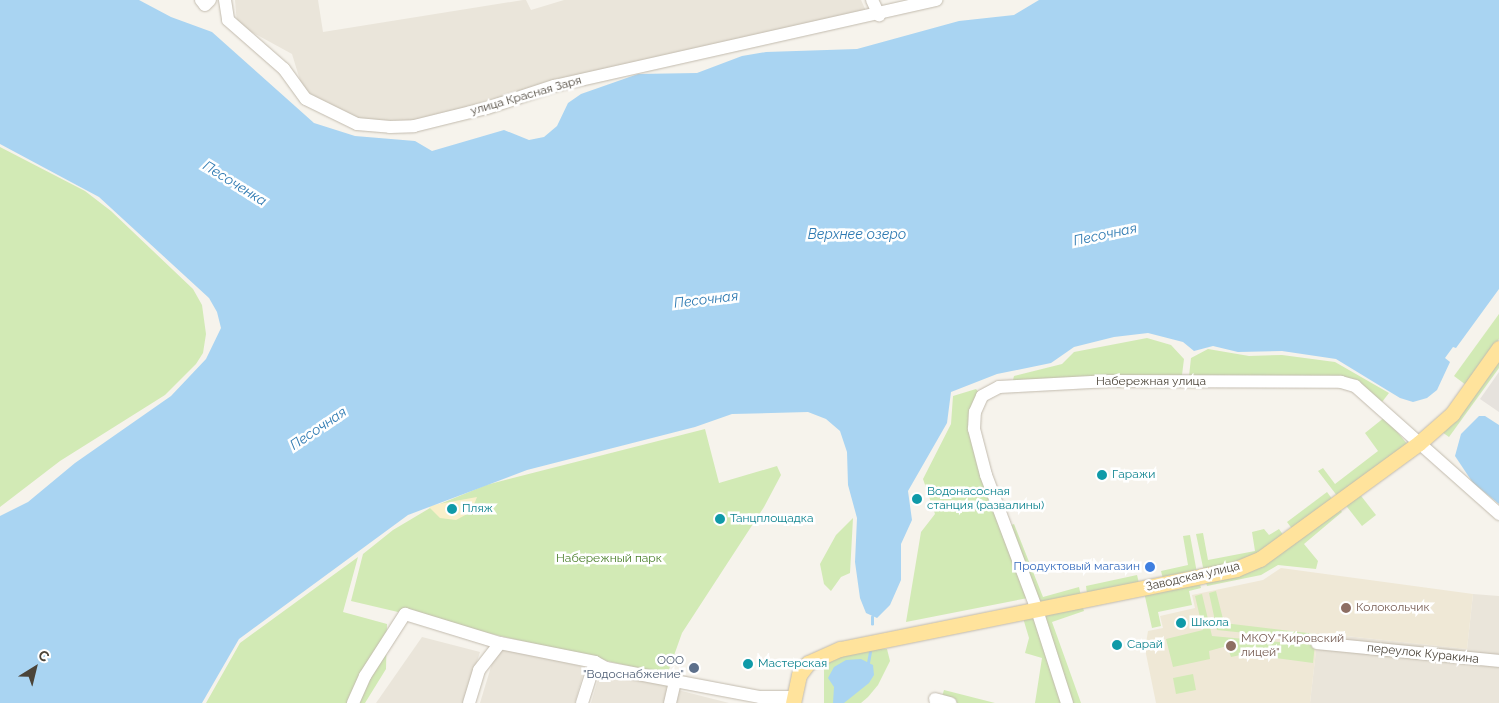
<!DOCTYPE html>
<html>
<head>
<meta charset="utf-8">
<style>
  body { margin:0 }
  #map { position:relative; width:1499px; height:703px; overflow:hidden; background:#f6f3ec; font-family:Raleway,sans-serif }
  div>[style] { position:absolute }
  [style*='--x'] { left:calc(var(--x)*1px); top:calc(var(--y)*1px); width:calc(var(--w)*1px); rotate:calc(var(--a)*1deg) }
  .residential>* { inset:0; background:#eae5da }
  .industrial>* { inset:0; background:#e6e2dd }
  .education>* { inset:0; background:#efe8d6 }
  .green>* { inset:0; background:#d2eab5 }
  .sand>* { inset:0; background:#f9efc9 }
  .water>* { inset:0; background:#a9d4f2 }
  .stream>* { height:2.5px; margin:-1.25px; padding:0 1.25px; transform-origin:1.25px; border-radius:1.25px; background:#a9d4f2 }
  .roads { filter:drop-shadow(0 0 1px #c2bbae) drop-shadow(0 0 1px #c2bbae) }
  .minor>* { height:12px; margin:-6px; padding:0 6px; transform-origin:6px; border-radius:6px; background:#fff }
  .major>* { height:15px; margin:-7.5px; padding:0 7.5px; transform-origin:7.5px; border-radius:7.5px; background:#ffe39c }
  .dots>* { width:14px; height:14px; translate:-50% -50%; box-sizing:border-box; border:2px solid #fff; border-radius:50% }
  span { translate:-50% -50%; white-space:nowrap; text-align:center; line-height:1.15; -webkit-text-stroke:5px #fff; paint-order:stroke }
  .street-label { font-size:12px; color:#4b4439 }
  .culture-label { font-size:12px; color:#0d838f }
  .left { translate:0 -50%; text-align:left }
  .park-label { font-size:12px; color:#4a7f2a }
  .shop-label { font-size:12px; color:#366cbe }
  .right { translate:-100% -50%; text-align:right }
  .education-label { font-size:12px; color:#785e54 }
  .service-label { font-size:12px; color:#4e5e75 }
  .water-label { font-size:14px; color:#2e7ab2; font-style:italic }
  .north { position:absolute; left:10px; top:643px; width:50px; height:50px; -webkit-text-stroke:4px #fff; paint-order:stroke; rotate:36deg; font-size:14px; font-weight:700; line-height:20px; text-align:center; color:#4b4439 }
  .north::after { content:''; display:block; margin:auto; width:18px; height:22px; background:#4b4439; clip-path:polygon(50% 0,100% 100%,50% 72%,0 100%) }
</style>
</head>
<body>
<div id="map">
  <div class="residential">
    <div style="clip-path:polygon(235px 0,318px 0,323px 32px,523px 0,526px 0,531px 10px,564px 0,861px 0,866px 11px,554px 82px,415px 122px,358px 119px,303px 90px,292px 54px,237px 24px)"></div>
    <div style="clip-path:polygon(1473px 594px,1499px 596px,1499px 703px,1310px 703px,1318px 633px,1467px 649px)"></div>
    <div style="clip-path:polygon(422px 637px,480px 652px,464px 703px,376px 703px)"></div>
    <div style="clip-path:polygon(497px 647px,585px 667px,575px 703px,480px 703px)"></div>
    <div style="clip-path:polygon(601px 669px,669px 686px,665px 703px,591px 703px)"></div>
    <div style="clip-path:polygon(678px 690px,729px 703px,675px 703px)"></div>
  </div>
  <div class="industrial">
    <div style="clip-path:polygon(1499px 372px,1499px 412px,1480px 399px)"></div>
  </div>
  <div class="education">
    <div style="clip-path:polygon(1281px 568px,1473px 594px,1467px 649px,1318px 633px,1310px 703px,1156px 703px,1145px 649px,1148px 631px,1163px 628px,1160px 616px,1195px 608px,1192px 595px,1263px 580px)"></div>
  </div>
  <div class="green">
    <div style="clip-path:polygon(0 147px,85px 191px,111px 211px,193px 289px,202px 305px,206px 334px,203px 353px,196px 364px,165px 395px,60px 461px,0 507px)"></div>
    <div style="clip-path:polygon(1499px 314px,1499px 339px,1466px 385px,1454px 376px)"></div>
    <div style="clip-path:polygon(1147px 338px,1171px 345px,1184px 359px,1182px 375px,1015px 382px,1013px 380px,1014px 376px,1062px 364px,1074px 352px)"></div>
    <div style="clip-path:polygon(1208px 349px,1249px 356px,1282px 355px,1335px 362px,1389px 393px,1382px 402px,1356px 383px,1189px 376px,1191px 358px)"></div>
    <div style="clip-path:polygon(1499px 353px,1499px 368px,1449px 437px,1442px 432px)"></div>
    <div style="clip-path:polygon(976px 389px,980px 394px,971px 411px,1028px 598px,906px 622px,921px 532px,935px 514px,923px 479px,951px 424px,953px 396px)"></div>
    <div style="clip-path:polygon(1385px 417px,1408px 445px,1338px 497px,1318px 471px,1323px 468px,1335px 484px,1378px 451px,1365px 433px)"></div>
    <div style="clip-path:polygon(705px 429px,719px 483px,777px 466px,781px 475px,764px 507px,682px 633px,667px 675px,351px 601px,363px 554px,393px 530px,430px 508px,486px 485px)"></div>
    <div style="clip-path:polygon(1327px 492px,1333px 500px,1293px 530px,1287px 522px)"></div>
    <div style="clip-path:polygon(1358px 492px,1376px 515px,1362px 526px,1344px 503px)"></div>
    <div style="clip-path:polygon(1338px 506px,1342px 512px,1304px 544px,1318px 561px,1316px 569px,1278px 565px,1261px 575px,1207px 586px,1205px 579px,1237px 572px)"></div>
    <div style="clip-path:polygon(853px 518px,850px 573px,841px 577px,831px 591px,824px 584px,820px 564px,836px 535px)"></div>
    <div style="clip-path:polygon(1014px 524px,1043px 597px,1079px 587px,1081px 596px,1039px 606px,1009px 526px)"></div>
    <div style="clip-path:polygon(1264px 529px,1269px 535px,1279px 529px,1284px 536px,1259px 555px,1204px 572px,1196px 534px,1203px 533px,1208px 560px,1255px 551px,1252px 532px)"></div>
    <div style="clip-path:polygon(1190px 535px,1197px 573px,1163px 579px,1161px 571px,1188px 565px,1183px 536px)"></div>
    <div style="clip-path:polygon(358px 557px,343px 612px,387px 624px,386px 669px,365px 703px,206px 703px,240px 643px)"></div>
    <div style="clip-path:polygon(1137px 575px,1139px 583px,1087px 594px,1086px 586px)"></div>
    <div style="clip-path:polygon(1199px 580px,1201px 588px,1189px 591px,1192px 605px,1158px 612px,1161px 626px,1152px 628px,1144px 592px)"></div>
    <div style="clip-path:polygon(1216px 591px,1224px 623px,1316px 634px,1313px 663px,1245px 654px,1231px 657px,1227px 646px,1209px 651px,1210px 659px,1173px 667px,1166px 639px,1203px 630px,1195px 596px,1202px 594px,1212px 636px,1312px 645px,1312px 640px,1217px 630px,1209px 593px)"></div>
    <div style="clip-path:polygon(1082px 605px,1084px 611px,1052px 622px,1081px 703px,1035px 703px,1042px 658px,1025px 653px,1029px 638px,1023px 618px)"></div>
    <div style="clip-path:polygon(876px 648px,887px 649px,890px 661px,878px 685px,868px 697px,861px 703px,824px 703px,824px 665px,836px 657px)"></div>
    <div style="clip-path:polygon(1193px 674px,1196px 690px,1176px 694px,1173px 678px)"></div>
    <div style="clip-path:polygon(944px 690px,995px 703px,940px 703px)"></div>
  </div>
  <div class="sand">
    <div style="clip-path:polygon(477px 497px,471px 512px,456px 520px,440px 518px,428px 506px)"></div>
  </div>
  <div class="water">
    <div style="clip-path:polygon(0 0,139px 0,171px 17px,212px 32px,314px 123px,355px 136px,415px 141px,432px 151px,504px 130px,529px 140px,544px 137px,557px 126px,568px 103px,581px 94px,638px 74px,697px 73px,742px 56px,766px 52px,857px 49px,959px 21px,1014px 15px,1039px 0,1499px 0,1499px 289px,1456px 348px,1453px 347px,1445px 358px,1450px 362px,1437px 390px,1427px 398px,1413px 402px,1400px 398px,1336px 359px,1282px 351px,1238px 352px,1213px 346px,1194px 351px,1183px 342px,1148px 333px,1114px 337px,1074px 347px,1051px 363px,997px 374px,951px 392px,947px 423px,908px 491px,912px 520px,901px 544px,901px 580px,890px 605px,877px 618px,866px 613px,860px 598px,855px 562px,857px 518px,848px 485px,847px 452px,840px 431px,826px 419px,808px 412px,732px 414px,695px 427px,527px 470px,408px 515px,239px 639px,202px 703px,0 703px,0 516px,28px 502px,75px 463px,171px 396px,206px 359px,221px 328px,217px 312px,209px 298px,99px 197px,0 144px)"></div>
    <div style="clip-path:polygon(1479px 416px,1485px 416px,1499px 425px,1499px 504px,1473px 483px,1455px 456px,1461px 434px)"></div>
    <div style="clip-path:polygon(861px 659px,873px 665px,874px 675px,869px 683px,844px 703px,833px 703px,834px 687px,828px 678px,834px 667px,846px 660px)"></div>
  </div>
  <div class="stream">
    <div style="--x:872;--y:624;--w:7;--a:-90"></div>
    <div style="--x:868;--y:663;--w:11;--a:-80"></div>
  </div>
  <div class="roads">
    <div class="minor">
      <div style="--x:201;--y:0;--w:6;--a:51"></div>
      <div style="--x:205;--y:5;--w:7;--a:-45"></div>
      <div style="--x:225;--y:0;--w:20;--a:81"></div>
      <div style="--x:228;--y:20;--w:74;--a:41.2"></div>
      <div style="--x:284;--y:69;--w:37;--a:54"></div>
      <div style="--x:306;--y:99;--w:57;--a:26.1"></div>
      <div style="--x:357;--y:124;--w:33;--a:5"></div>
      <div style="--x:390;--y:127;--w:24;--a:-2"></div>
      <div style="--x:414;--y:126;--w:75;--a:-13.9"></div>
      <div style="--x:487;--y:108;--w:71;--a:-18.2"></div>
      <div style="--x:554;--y:86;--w:392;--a:-12.7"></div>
      <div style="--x:872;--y:0;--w:17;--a:65"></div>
      <div style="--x:1317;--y:643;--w:183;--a:5.6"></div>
      <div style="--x:935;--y:699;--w:16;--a:15"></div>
      <div style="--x:353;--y:703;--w:30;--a:-66"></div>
      <div style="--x:365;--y:676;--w:74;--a:-57.2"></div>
      <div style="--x:405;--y:614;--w:99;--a:17"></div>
      <div style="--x:500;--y:643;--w:97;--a:11.3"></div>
      <div style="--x:595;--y:662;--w:13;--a:29"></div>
      <div style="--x:606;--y:668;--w:157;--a:10.7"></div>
      <div style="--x:760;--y:697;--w:33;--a:0"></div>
      <div style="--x:469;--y:703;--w:34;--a:-73"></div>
      <div style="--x:479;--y:670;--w:34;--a:-52"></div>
      <div style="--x:582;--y:703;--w:43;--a:-72.4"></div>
      <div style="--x:670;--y:703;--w:22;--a:-77"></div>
      <div style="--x:1067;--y:703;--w:98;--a:-107.9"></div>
      <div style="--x:1037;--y:610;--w:144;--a:-110.7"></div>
      <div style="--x:986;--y:475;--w:48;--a:-104.6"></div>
      <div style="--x:974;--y:429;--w:17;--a:-87"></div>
      <div style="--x:975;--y:412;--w:17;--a:-66"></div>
      <div style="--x:982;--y:396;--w:19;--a:-28"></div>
      <div style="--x:999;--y:387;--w:111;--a:-3.1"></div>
      <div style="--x:1110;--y:381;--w:231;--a:0.2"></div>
      <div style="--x:1341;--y:382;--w:15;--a:16"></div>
      <div style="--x:1355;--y:386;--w:193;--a:41.6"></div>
    </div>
    <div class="major">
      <div style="--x:793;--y:703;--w:29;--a:-78"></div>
      <div style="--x:799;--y:675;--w:15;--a:-53"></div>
      <div style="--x:808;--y:663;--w:35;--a:-24"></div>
      <div style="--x:840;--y:649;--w:368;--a:-11.4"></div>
      <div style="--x:1201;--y:576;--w:36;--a:-11"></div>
      <div style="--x:1236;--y:569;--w:26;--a:-23"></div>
      <div style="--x:1260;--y:559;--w:197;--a:-36.1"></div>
      <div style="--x:1419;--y:443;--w:44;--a:-41.3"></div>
      <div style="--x:1452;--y:414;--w:81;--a:-54.5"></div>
    </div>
  </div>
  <div class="dots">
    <div style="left:1102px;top:475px;background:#0f9aa8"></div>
    <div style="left:917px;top:499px;background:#0f9aa8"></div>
    <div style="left:452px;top:509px;background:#0f9aa8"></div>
    <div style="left:720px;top:519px;background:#0f9aa8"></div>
    <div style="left:1150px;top:567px;background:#3f7fe0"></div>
    <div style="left:1346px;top:608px;background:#8d6e63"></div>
    <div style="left:1181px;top:623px;background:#0f9aa8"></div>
    <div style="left:1117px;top:645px;background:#0f9aa8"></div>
    <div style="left:1231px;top:646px;background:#8d6e63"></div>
    <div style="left:748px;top:664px;background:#0f9aa8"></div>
    <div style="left:694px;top:668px;background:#5c6f8a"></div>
  </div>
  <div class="street-label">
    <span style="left:526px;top:96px;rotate:-16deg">улица Красная Заря</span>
    <span style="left:1151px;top:382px">Набережная улица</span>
    <span style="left:1193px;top:577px;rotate:-13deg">Заводская улица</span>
    <span style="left:1423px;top:654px;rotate:6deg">переулок Куракина</span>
  </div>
  <div class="culture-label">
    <span class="left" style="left:1112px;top:475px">Гаражи</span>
    <span class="left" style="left:927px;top:499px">Водонасосная<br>станция (развалины)</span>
    <span class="left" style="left:462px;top:509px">Пляж</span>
    <span class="left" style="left:730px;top:519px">Танцплощадка</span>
    <span class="left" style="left:1191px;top:623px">Школа</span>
    <span class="left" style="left:1127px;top:645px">Сарай</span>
    <span class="left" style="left:758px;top:664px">Мастерская</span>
  </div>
  <div class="park-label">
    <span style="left:609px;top:559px">Набережный парк</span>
  </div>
  <div class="shop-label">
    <span class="right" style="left:1140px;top:567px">Продуктовый магазин</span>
  </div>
  <div class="education-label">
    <span class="left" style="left:1356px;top:608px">Колокольчик</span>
    <span class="left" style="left:1241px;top:646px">МКОУ "Кировский<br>лицей"</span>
  </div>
  <div class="service-label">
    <span class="right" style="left:684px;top:668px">ООО<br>"Водоснабжение"</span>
  </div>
  <div class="water-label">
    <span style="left:235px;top:183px;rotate:32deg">Песоченка</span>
    <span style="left:857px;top:234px">Верхнее озеро</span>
    <span style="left:1105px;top:234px;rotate:-12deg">Песочная</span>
    <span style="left:706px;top:299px;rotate:-7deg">Песочная</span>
    <span style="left:318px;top:428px;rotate:-34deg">Песочная</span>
  </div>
  <div class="north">С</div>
</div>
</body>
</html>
